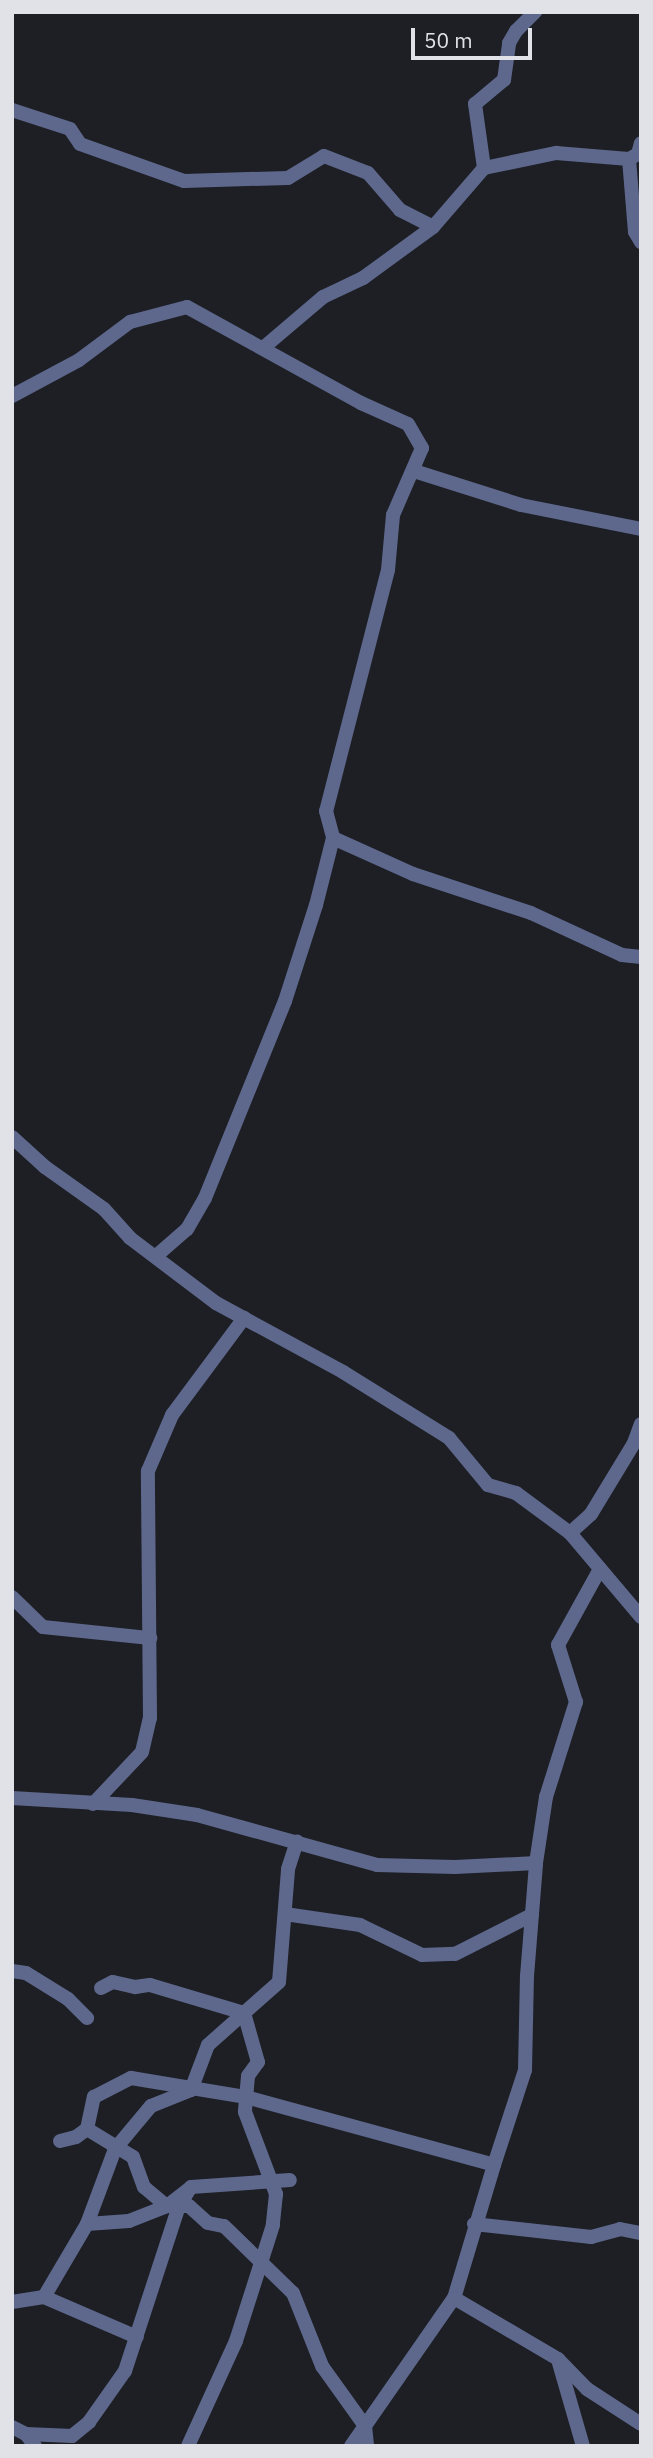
<!DOCTYPE html>
<html>
<head>
<meta charset="utf-8">
<style>
  body { margin:0 }
  #map { position:relative; width:653px; height:2458px; overflow:hidden; background:#1d1f25; font-family:"IBM Plex Sans",sans-serif }
  div>[style] { position:absolute }
  [style*='--x'] { left:calc(var(--x)*1px); top:calc(var(--y)*1px); width:calc(var(--w)*1px); rotate:calc(var(--a)*1deg) }
  .street>* { height:14px; margin:-7px; padding:0 7px; transform-origin:7px; border-radius:7px; background:#5e688c }
  span { translate:-50% -50%; white-space:nowrap; text-align:center; line-height:1.15; -webkit-text-stroke:7px #1d1f25; paint-order:stroke }
  .frame { position:absolute; inset:0; border:14px solid #e1e2e7; pointer-events:none }
  .scale { position:absolute; left:411px; top:28px; width:121px; height:32px; box-sizing:border-box; border:4px solid #e1e2e7; border-top:0; padding-left:9px; font-size:21px; line-height:24px; white-space:nowrap; color:#e1e2e7; -webkit-text-stroke:5px #1d1f25; paint-order:stroke }
</style>
</head>
<body>
<div id="map">
  <div class="street">
    <div style="--x:12;--y:110;--w:61;--a:18.1"></div>
    <div style="--x:70;--y:129;--w:18;--a:56"></div>
    <div style="--x:80;--y:144;--w:110;--a:19.6"></div>
    <div style="--x:184;--y:181;--w:104;--a:-1.7"></div>
    <div style="--x:288;--y:178;--w:42;--a:-31.4"></div>
    <div style="--x:324;--y:156;--w:47;--a:21.1"></div>
    <div style="--x:368;--y:173;--w:49;--a:49.1"></div>
    <div style="--x:400;--y:210;--w:37;--a:27"></div>
    <div style="--x:629;--y:159;--w:73;--a:85.3"></div>
    <div style="--x:635;--y:232;--w:12;--a:59"></div>
    <div style="--x:484;--y:168;--w:65;--a:-98"></div>
    <div style="--x:475;--y:104;--w:38;--a:-40"></div>
    <div style="--x:504;--y:80;--w:37;--a:-82"></div>
    <div style="--x:509;--y:43;--w:14;--a:-60"></div>
    <div style="--x:516;--y:31;--w:27;--a:-45"></div>
    <div style="--x:263;--y:348;--w:79;--a:-40.4"></div>
    <div style="--x:323;--y:297;--w:44;--a:-25.4"></div>
    <div style="--x:363;--y:278;--w:87;--a:-36.1"></div>
    <div style="--x:433;--y:227;--w:78;--a:-49.2"></div>
    <div style="--x:484;--y:168;--w:74;--a:-11.8"></div>
    <div style="--x:556;--y:153;--w:73;--a:4.7"></div>
    <div style="--x:629;--y:159;--w:10;--a:-29"></div>
    <div style="--x:638;--y:154;--w:11;--a:-75"></div>
    <div style="--x:12;--y:396;--w:76;--a:-28.2"></div>
    <div style="--x:79;--y:360;--w:64;--a:-36.7"></div>
    <div style="--x:130;--y:322;--w:59;--a:-14.7"></div>
    <div style="--x:187;--y:307;--w:199;--a:28.9"></div>
    <div style="--x:361;--y:403;--w:51;--a:24.1"></div>
    <div style="--x:408;--y:424;--w:28;--a:60"></div>
    <div style="--x:422;--y:448;--w:73;--a:113.4"></div>
    <div style="--x:393;--y:515;--w:55;--a:95.2"></div>
    <div style="--x:388;--y:570;--w:249;--a:104.4"></div>
    <div style="--x:326;--y:811;--w:28;--a:75"></div>
    <div style="--x:333;--y:838;--w:69;--a:104.2"></div>
    <div style="--x:316;--y:905;--w:101;--a:107.9"></div>
    <div style="--x:285;--y:1001;--w:213;--a:112.1"></div>
    <div style="--x:205;--y:1198;--w:36;--a:120"></div>
    <div style="--x:187;--y:1229;--w:41;--a:138.9"></div>
    <div style="--x:414;--y:471;--w:112;--a:17.6"></div>
    <div style="--x:521;--y:505;--w:122;--a:11.3"></div>
    <div style="--x:333;--y:838;--w:88;--a:24.2"></div>
    <div style="--x:413;--y:874;--w:124;--a:18.3"></div>
    <div style="--x:531;--y:913;--w:100;--a:24.8"></div>
    <div style="--x:622;--y:955;--w:19;--a:6"></div>
    <div style="--x:12;--y:1137;--w:45;--a:42.3"></div>
    <div style="--x:45;--y:1167;--w:72;--a:35.4"></div>
    <div style="--x:104;--y:1209;--w:39;--a:48"></div>
    <div style="--x:130;--y:1238;--w:108;--a:37.1"></div>
    <div style="--x:216;--y:1303;--w:145;--a:28.5"></div>
    <div style="--x:343;--y:1372;--w:125;--a:31.9"></div>
    <div style="--x:449;--y:1438;--w:61;--a:50.3"></div>
    <div style="--x:488;--y:1485;--w:29;--a:16"></div>
    <div style="--x:516;--y:1493;--w:67;--a:36.5"></div>
    <div style="--x:570;--y:1533;--w:110;--a:49.8"></div>
    <div style="--x:570;--y:1533;--w:28;--a:-42"></div>
    <div style="--x:591;--y:1514;--w:83;--a:-58.8"></div>
    <div style="--x:634;--y:1443;--w:20;--a:-70"></div>
    <div style="--x:12;--y:1597;--w:43;--a:44.1"></div>
    <div style="--x:43;--y:1627;--w:108;--a:5.9"></div>
    <div style="--x:12;--y:1798;--w:120;--a:3.3"></div>
    <div style="--x:132;--y:1805;--w:66;--a:8.7"></div>
    <div style="--x:197;--y:1815;--w:187;--a:15.5"></div>
    <div style="--x:377;--y:1865;--w:78;--a:1.5"></div>
    <div style="--x:455;--y:1867;--w:81;--a:-2.8"></div>
    <div style="--x:93;--y:1804;--w:71;--a:-46.7"></div>
    <div style="--x:142;--y:1752;--w:35;--a:-77"></div>
    <div style="--x:150;--y:1718;--w:247;--a:-90.5"></div>
    <div style="--x:148;--y:1471;--w:61;--a:-66.8"></div>
    <div style="--x:172;--y:1415;--w:121;--a:-53.4"></div>
    <div style="--x:285;--y:1914;--w:76;--a:8.3"></div>
    <div style="--x:360;--y:1925;--w:69;--a:25.8"></div>
    <div style="--x:422;--y:1955;--w:33;--a:-2"></div>
    <div style="--x:455;--y:1954;--w:86;--a:-26.9"></div>
    <div style="--x:12;--y:1971;--w:14;--a:8"></div>
    <div style="--x:26;--y:1973;--w:49;--a:31.8"></div>
    <div style="--x:68;--y:1999;--w:27;--a:45"></div>
    <div style="--x:101;--y:1988;--w:13;--a:-27"></div>
    <div style="--x:113;--y:1982;--w:23;--a:13"></div>
    <div style="--x:135;--y:1987;--w:15;--a:-8"></div>
    <div style="--x:150;--y:1985;--w:98;--a:16.6"></div>
    <div style="--x:244;--y:2013;--w:51;--a:74.1"></div>
    <div style="--x:258;--y:2062;--w:17;--a:126"></div>
    <div style="--x:248;--y:2076;--w:36;--a:95"></div>
    <div style="--x:245;--y:2112;--w:88;--a:69.3"></div>
    <div style="--x:276;--y:2194;--w:31;--a:96"></div>
    <div style="--x:273;--y:2225;--w:122;--a:107.7"></div>
    <div style="--x:236;--y:2341;--w:115;--a:114.6"></div>
    <div style="--x:87;--y:2129;--w:33;--a:-78"></div>
    <div style="--x:94;--y:2097;--w:42;--a:-27.2"></div>
    <div style="--x:131;--y:2078;--w:117;--a:9.4"></div>
    <div style="--x:246;--y:2097;--w:257;--a:15.3"></div>
    <div style="--x:494;--y:2165;--w:139;--a:106.7"></div>
    <div style="--x:454;--y:2298;--w:121;--a:30.4"></div>
    <div style="--x:558;--y:2359;--w:42;--a:46"></div>
    <div style="--x:587;--y:2389;--w:64;--a:32.9"></div>
    <div style="--x:60;--y:2141;--w:16;--a:-14"></div>
    <div style="--x:76;--y:2137;--w:14;--a:-36"></div>
    <div style="--x:87;--y:2129;--w:54;--a:31.3"></div>
    <div style="--x:133;--y:2157;--w:32;--a:70"></div>
    <div style="--x:144;--y:2187;--w:30;--a:40"></div>
    <div style="--x:167;--y:2206;--w:22;--a:0"></div>
    <div style="--x:189;--y:2206;--w:25;--a:42"></div>
    <div style="--x:208;--y:2223;--w:16;--a:11"></div>
    <div style="--x:224;--y:2226;--w:96;--a:44.2"></div>
    <div style="--x:293;--y:2293;--w:79;--a:68.3"></div>
    <div style="--x:322;--y:2366;--w:74;--a:54.4"></div>
    <div style="--x:365;--y:2426;--w:20;--a:84"></div>
    <div style="--x:494;--y:2165;--w:100;--a:-71.9"></div>
    <div style="--x:525;--y:2070;--w:94;--a:-88.8"></div>
    <div style="--x:527;--y:1976;--w:113;--a:-85.4"></div>
    <div style="--x:536;--y:1863;--w:67;--a:-81.4"></div>
    <div style="--x:546;--y:1797;--w:100;--a:-72.5"></div>
    <div style="--x:576;--y:1702;--w:60;--a:-107.5"></div>
    <div style="--x:558;--y:1645;--w:87;--a:-61.1"></div>
    <div style="--x:87;--y:2224;--w:42;--a:-4.1"></div>
    <div style="--x:129;--y:2221;--w:41;--a:-21.5"></div>
    <div style="--x:167;--y:2206;--w:31;--a:-38"></div>
    <div style="--x:191;--y:2187;--w:99;--a:-4"></div>
    <div style="--x:474;--y:2224;--w:118;--a:6.3"></div>
    <div style="--x:591;--y:2237;--w:30;--a:-15"></div>
    <div style="--x:620;--y:2229;--w:21;--a:11"></div>
    <div style="--x:44;--y:2297;--w:101;--a:23.3"></div>
    <div style="--x:12;--y:2302;--w:32;--a:-9"></div>
    <div style="--x:44;--y:2297;--w:85;--a:-59.5"></div>
    <div style="--x:87;--y:2224;--w:80;--a:-69.5"></div>
    <div style="--x:115;--y:2149;--w:56;--a:-50.1"></div>
    <div style="--x:151;--y:2106;--w:43;--a:-21.8"></div>
    <div style="--x:191;--y:2090;--w:48;--a:-69.3"></div>
    <div style="--x:208;--y:2045;--w:95;--a:-41.6"></div>
    <div style="--x:279;--y:1982;--w:113;--a:-85.4"></div>
    <div style="--x:288;--y:1869;--w:29;--a:-72"></div>
    <div style="--x:559;--y:2363;--w:86;--a:73.9"></div>
    <div style="--x:12;--y:2427;--w:16;--a:27"></div>
    <div style="--x:26;--y:2434;--w:15;--a:53"></div>
    <div style="--x:26;--y:2434;--w:46;--a:2.5"></div>
    <div style="--x:72;--y:2436;--w:22;--a:-39"></div>
    <div style="--x:89;--y:2422;--w:62;--a:-54.8"></div>
    <div style="--x:125;--y:2371;--w:174;--a:-71.9"></div>
    <div style="--x:179;--y:2206;--w:22;--a:-58"></div>
    <div style="--x:351;--y:2446;--w:180;--a:-55.2"></div>
  </div>
  <div class="frame"></div>
  <div class="scale">50 m</div>
</div>
</body>
</html>
